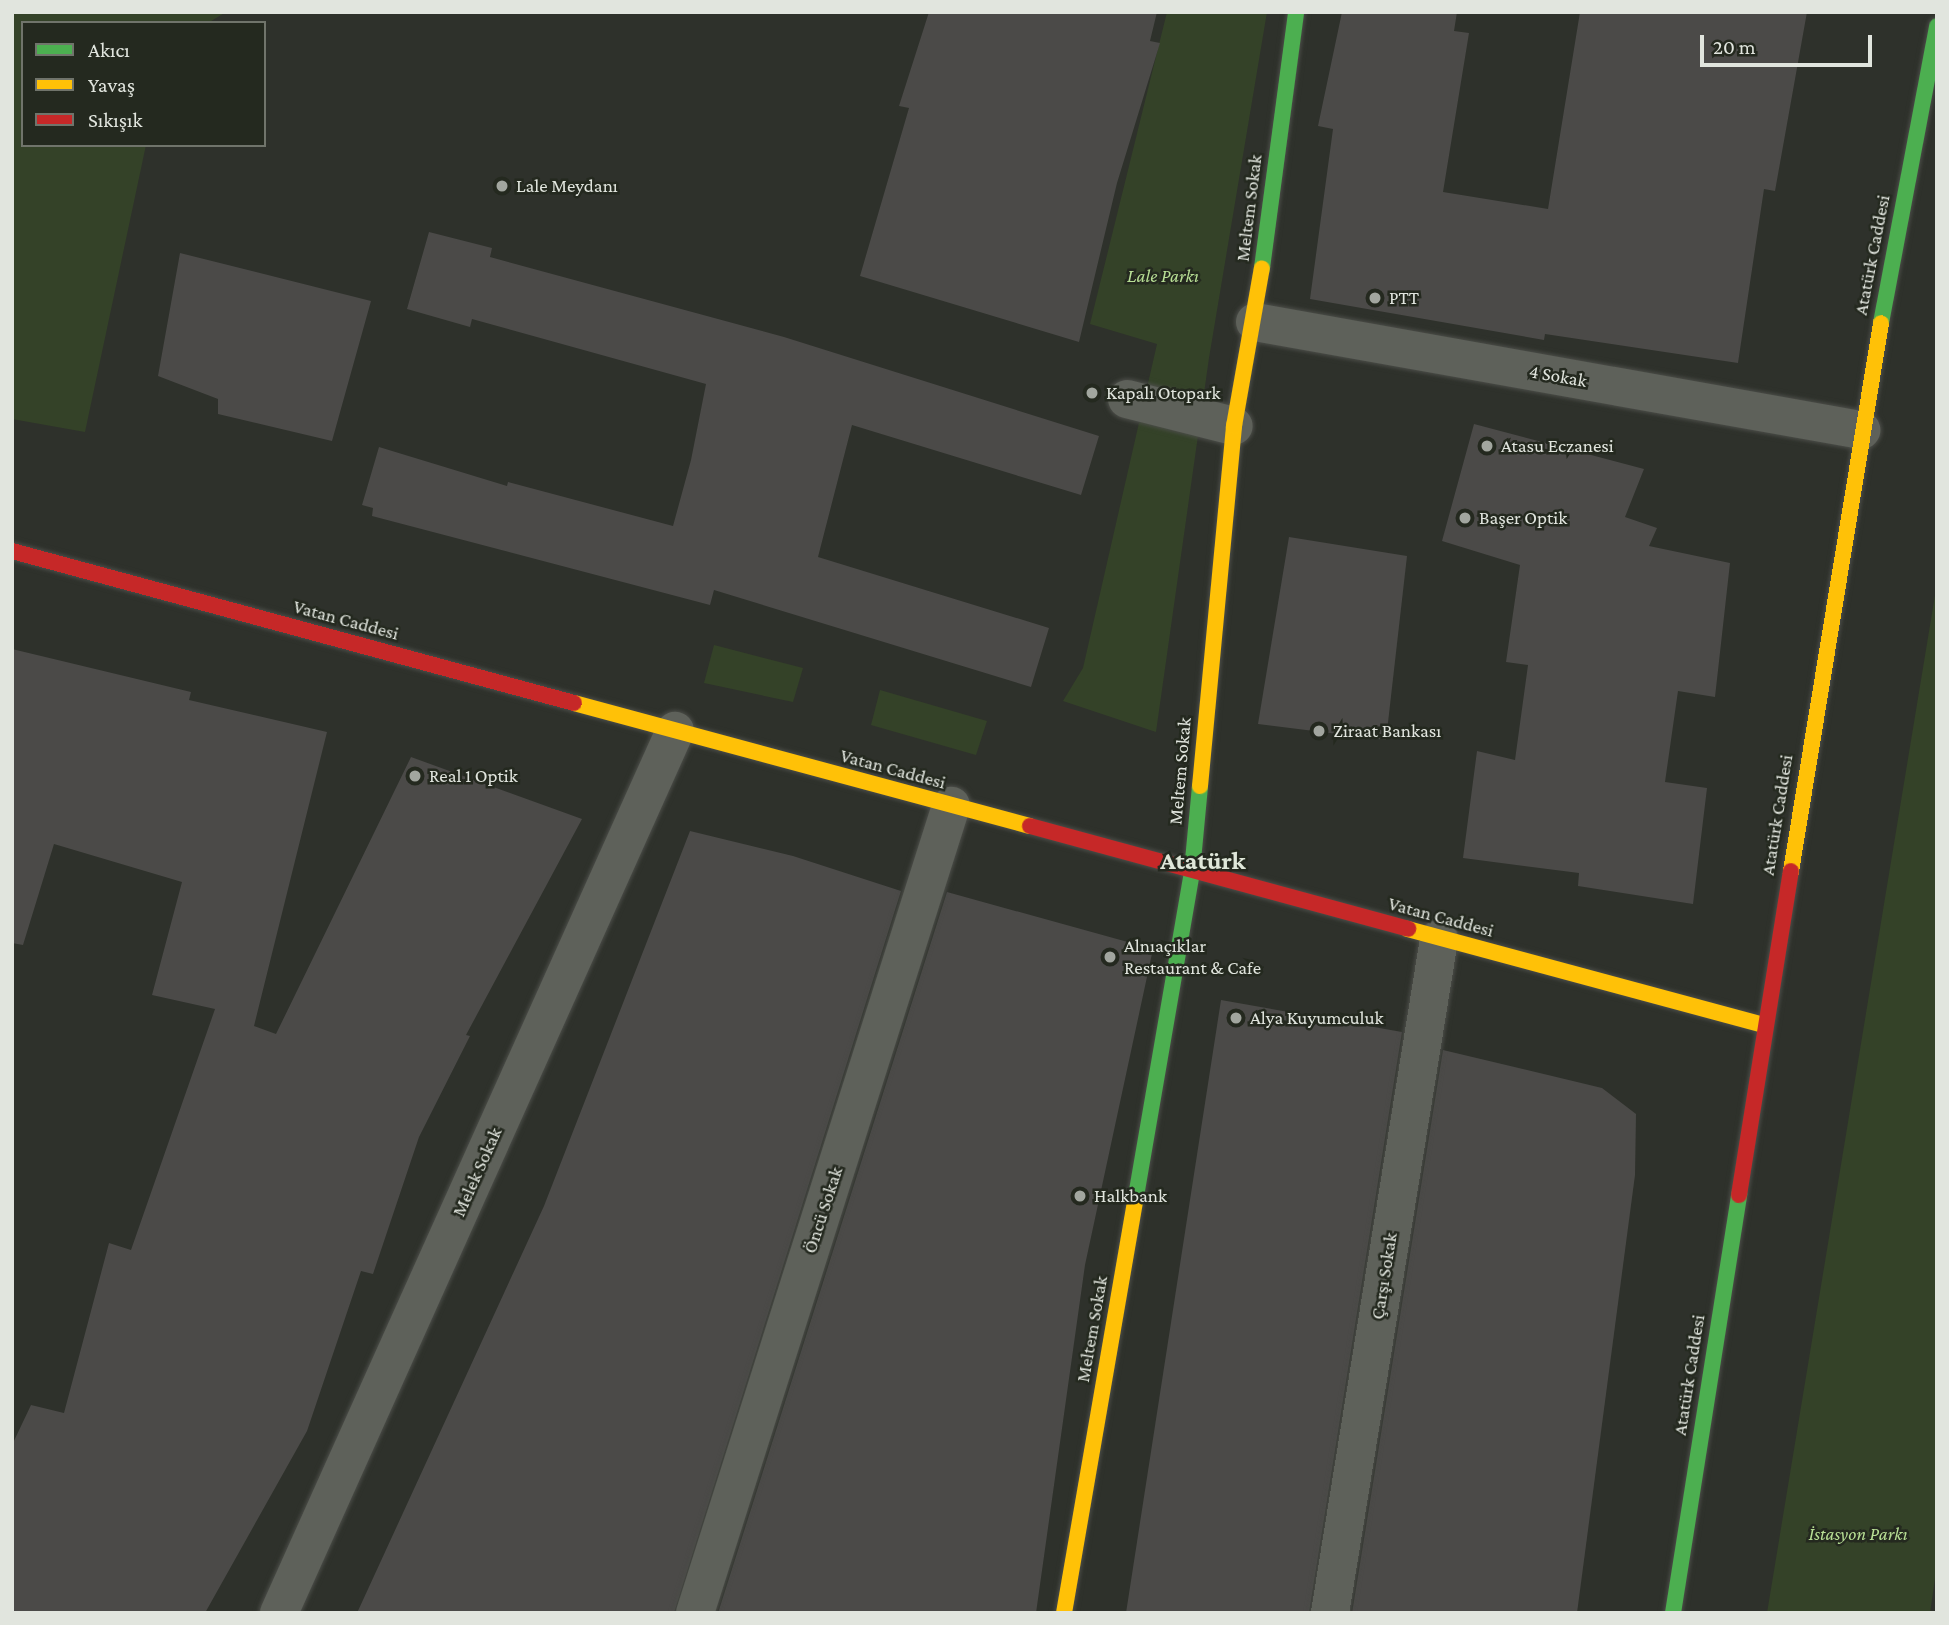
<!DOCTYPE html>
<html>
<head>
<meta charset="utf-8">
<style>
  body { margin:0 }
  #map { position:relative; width:1949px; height:1625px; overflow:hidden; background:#2e312b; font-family:"Crimson Pro",serif }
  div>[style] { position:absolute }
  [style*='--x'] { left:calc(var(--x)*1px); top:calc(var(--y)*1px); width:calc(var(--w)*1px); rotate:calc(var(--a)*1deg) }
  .green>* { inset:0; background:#344228 }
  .building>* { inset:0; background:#4b4a48 }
  .roads { filter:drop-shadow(0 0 2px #4b4d48) drop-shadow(0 0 2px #4b4d48) }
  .street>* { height:38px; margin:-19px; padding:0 19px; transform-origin:19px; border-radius:19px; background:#5e615a }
  .fast>* { height:16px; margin:-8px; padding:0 8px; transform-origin:8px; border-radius:8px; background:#4caf50 }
  .slow>* { height:16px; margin:-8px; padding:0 8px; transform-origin:8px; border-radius:8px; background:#ffc107 }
  .jam>* { height:16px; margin:-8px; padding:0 8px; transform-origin:8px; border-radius:8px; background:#c62828 }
  .dots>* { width:19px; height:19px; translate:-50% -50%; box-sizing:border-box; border:4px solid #24291f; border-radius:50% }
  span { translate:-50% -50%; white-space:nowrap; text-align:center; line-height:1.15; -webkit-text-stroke:5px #24291f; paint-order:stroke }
  .poi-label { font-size:19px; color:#e1e5de }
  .left { translate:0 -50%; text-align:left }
  .street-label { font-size:19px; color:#e1e5de }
  .park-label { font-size:19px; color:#b8df95; font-style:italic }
  .district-label { font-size:26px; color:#dfe7d9; font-weight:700 }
  .frame { position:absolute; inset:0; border:14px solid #e1e5de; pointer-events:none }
  .legend { position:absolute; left:21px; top:21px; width:245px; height:126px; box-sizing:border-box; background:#24291f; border:2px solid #70746b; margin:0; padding:9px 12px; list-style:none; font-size:21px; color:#e1e5de }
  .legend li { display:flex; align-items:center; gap:14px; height:35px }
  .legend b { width:35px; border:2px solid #70746b }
  .scale { position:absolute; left:1700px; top:35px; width:172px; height:32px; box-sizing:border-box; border:4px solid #e1e5de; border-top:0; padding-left:9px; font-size:21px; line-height:24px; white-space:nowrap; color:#e1e5de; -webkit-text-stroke:5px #24291f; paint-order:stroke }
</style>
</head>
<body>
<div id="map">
  <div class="green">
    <div style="clip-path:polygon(12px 12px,226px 12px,208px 23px,23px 23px,23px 145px,146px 145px,85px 432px,12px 419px)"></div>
    <div style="clip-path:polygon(1167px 12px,1267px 12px,1209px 358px,1156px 732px,1063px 701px,1083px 668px,1157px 344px,1090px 324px)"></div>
    <div style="clip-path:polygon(1937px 583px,1937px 1565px,1930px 1613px,1767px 1613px)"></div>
    <div style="clip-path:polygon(714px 645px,803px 668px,793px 702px,704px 683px)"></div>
    <div style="clip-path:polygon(880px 690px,987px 721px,976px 755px,871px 725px)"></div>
  </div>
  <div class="building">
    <div style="clip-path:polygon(929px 12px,1157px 12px,1150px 41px,1160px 43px,1117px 183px,1079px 342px,860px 276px,909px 108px,899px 106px)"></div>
    <div style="clip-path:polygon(1342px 12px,1457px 12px,1454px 31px,1469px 33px,1443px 192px,1548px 209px,1580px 12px,1807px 12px,1775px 191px,1764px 189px,1738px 363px,1545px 334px,1544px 340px,1310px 299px,1333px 129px,1318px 126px)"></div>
    <div style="clip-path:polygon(429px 232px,492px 248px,490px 257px,784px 337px,1099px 436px,1081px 495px,852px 425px,818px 557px,1049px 628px,1031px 687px,714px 590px,710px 605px,372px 516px,373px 508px,362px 505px,379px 447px,507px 486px,508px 482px,673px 526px,691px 460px,706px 384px,472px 319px,470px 327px,407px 309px)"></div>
    <div style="clip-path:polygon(180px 253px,371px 301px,332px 441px,218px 414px,218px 399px,158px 376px)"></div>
    <div style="clip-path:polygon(1474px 424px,1644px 469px,1625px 517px,1657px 528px,1649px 546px,1730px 563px,1715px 697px,1678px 691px,1665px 782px,1707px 788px,1693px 904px,1578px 886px,1579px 873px,1463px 858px,1477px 751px,1515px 760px,1528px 665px,1506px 662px,1520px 565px,1442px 541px)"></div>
    <div style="clip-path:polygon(1289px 537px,1407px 556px,1386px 740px,1258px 724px)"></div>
    <div style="clip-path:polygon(12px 649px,191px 692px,189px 700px,327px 732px,254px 1026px,276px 1034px,411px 757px,582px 819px,466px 1035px,470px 1036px,419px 1137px,373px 1274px,361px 1271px,307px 1431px,205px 1613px,12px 1613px,12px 1445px,31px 1405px,64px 1413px,109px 1243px,131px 1250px,215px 1009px,152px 995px,182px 882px,54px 844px,23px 945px,12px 943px)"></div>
    <div style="clip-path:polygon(690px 831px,793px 856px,901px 891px,674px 1613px,357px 1613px,544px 1206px)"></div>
    <div style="clip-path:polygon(947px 892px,1153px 949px,1085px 1265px,1036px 1613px,718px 1613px)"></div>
    <div style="clip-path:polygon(1221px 1000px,1402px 1032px,1309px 1613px,1126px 1613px)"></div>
    <div style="clip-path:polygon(1443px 1050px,1602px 1088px,1636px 1114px,1635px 1175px,1577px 1613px,1352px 1613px)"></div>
  </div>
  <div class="roads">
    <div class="street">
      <div style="--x:1255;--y:322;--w:616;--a:10.11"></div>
      <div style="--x:1127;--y:399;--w:110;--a:14.2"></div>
      <div style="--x:279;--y:1613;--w:967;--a:-65.82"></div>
      <div style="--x:695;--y:1613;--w:847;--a:-72.4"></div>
      <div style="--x:1330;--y:1613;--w:683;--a:-80.81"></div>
    </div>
    <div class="fast">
      <div style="--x:1262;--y:268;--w:258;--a:-82.4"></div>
      <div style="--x:1881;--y:323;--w:302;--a:-79.3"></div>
      <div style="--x:1135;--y:1202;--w:336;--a:-80.2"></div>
      <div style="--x:1192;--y:871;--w:85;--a:-84.6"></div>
      <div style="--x:1673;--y:1613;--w:423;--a:-81"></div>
    </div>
    <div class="slow">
      <div style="--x:574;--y:703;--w:472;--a:15.1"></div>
      <div style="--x:1200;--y:786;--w:362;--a:-84.6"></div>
      <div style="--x:1234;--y:426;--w:160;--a:-80"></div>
      <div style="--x:1791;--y:871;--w:555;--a:-80.67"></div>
      <div style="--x:1408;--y:929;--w:369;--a:15.1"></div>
      <div style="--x:1064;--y:1613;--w:417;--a:-80.2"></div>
    </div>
    <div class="jam">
      <div style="--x:12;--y:551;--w:582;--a:15.13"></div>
      <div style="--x:1030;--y:826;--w:392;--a:15.2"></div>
      <div style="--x:1739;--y:1195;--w:328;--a:-80.9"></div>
    </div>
  </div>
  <div class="dots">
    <div style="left:502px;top:186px;background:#a2a69f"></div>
    <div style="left:1375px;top:298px;background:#a2a69f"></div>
    <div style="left:1092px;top:393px;background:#a2a69f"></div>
    <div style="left:1487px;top:446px;background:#a2a69f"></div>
    <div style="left:1465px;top:518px;background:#a2a69f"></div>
    <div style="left:1319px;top:731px;background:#a2a69f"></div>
    <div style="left:415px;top:776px;background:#a2a69f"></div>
    <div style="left:1110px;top:957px;background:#a2a69f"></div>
    <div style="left:1236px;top:1018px;background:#a2a69f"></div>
    <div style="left:1080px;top:1196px;background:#a2a69f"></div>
  </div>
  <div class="poi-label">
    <span class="left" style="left:516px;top:186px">Lale Meydanı</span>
    <span class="left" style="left:1389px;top:298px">PTT</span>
    <span class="left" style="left:1106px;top:393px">Kapalı Otopark</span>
    <span class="left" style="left:1501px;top:446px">Atasu Eczanesi</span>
    <span class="left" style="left:1479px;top:518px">Başer Optik</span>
    <span class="left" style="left:1333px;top:731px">Ziraat Bankası</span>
    <span class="left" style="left:429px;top:776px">Real 1 Optik</span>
    <span class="left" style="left:1124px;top:957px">Alnıaçıklar<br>Restaurant &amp; Cafe</span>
    <span class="left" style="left:1250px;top:1018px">Alya Kuyumculuk</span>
    <span class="left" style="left:1094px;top:1196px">Halkbank</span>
  </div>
  <div class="street-label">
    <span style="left:1249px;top:208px;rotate:-83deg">Meltem Sokak</span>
    <span style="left:1872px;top:255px;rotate:-79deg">Atatürk Caddesi</span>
    <span style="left:1558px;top:376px;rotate:10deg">4 Sokak</span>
    <span style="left:346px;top:620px;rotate:15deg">Vatan Caddesi</span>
    <span style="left:893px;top:769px;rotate:15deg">Vatan Caddesi</span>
    <span style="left:1180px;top:771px;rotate:-85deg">Meltem Sokak</span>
    <span style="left:1777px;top:815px;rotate:-81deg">Atatürk Caddesi</span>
    <span style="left:1441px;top:917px;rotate:15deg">Vatan Caddesi</span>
    <span style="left:477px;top:1172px;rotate:-66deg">Melek Sokak</span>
    <span style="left:823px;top:1210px;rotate:-72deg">Öncü Sokak</span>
    <span style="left:1384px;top:1276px;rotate:-81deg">Çarşı Sokak</span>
    <span style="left:1092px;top:1329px;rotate:-80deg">Meltem Sokak</span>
    <span style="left:1689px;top:1375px;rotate:-81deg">Atatürk Caddesi</span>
  </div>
  <div class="park-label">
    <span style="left:1163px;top:276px">Lale Parkı</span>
    <span style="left:1858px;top:1534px">İstasyon Parkı</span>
  </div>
  <div class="district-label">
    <span style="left:1203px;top:861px">Atatürk</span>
  </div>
  <div class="frame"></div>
  <ul class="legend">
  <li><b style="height:9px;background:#4caf50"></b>Akıcı</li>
  <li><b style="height:9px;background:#ffc107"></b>Yavaş</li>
  <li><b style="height:9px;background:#c62828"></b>Sıkışık</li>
  </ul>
  <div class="scale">20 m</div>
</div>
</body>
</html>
